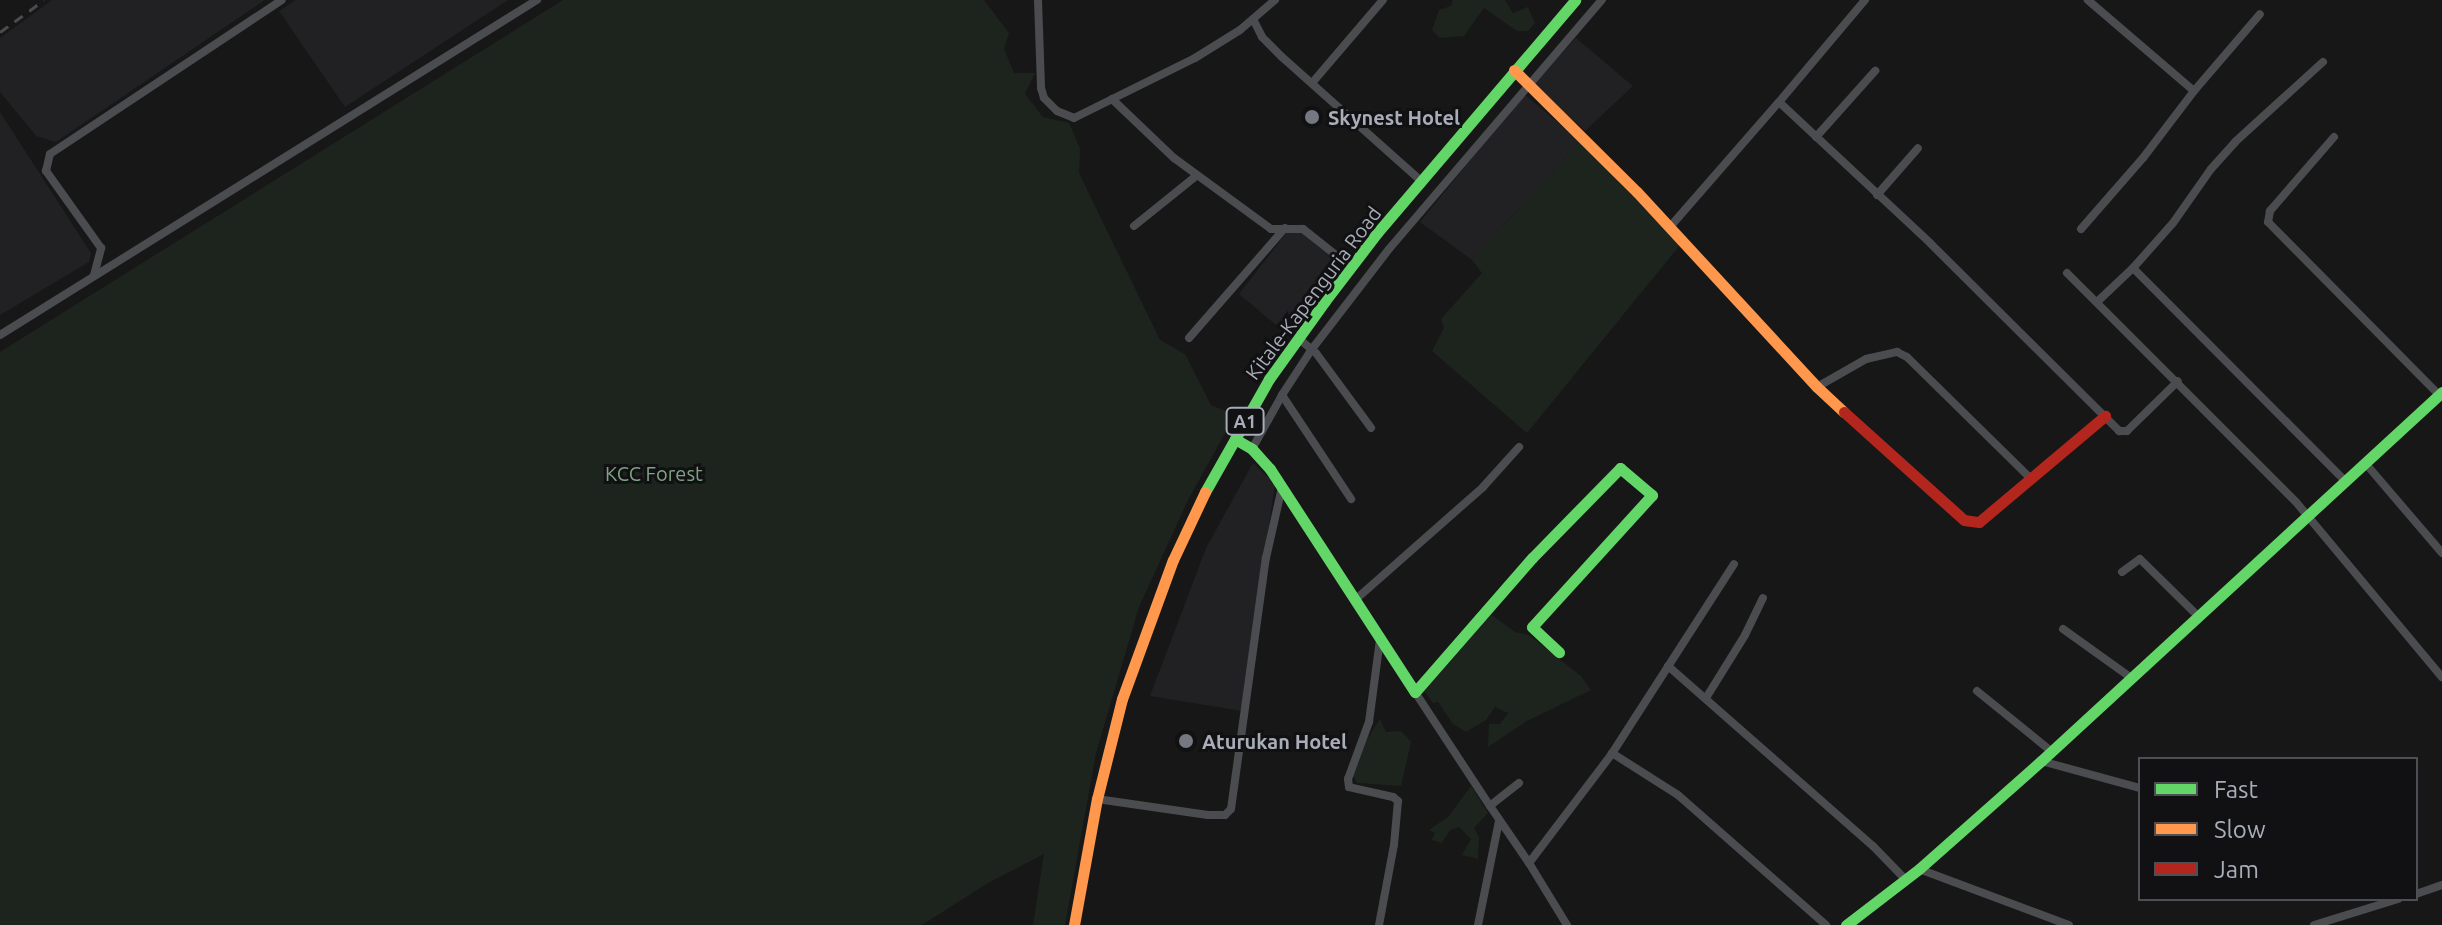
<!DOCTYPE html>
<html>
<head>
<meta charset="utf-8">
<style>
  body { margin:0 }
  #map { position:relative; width:2442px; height:925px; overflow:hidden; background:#171717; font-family:Ubuntu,sans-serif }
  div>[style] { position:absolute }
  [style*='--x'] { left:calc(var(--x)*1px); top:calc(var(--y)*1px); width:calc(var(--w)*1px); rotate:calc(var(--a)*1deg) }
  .built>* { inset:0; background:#212123 }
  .green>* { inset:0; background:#1d241e }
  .street>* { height:8px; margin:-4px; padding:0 4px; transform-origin:4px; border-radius:4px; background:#4b4c50 }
  .fast>* { height:11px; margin:-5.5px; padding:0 5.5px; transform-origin:5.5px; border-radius:5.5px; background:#63d668 }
  .slow>* { height:11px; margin:-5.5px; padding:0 5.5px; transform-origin:5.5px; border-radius:5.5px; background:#ff974d }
  .jam>* { height:11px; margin:-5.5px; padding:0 5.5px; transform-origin:5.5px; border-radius:5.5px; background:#b3261e }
  .rail>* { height:3px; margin-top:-1.5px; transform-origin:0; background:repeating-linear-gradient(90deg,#4b4c4f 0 10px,transparent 0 18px) }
  .dots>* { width:22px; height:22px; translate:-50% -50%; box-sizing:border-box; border:4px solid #111113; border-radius:50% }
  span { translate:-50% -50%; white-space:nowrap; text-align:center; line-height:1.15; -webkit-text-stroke:6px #111113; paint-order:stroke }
  .shield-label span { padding:2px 6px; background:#111113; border:2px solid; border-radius:6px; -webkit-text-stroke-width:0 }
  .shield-label { font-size:18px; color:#a8adb8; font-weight:700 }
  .poi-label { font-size:20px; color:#a8adb8; font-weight:700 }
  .left { translate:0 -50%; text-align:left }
  .street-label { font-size:20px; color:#a8adb8 }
  .park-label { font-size:20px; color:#7fa381 }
  .legend { position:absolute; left:2138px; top:757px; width:280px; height:144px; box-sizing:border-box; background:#111113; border:2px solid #4d4f55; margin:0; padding:10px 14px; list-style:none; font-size:24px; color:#a8adb8 }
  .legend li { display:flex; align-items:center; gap:16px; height:40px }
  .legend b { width:40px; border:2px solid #4d4f55 }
</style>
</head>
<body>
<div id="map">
  <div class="built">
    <div style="clip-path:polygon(52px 0,265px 0,56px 142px,36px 136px,0 92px,0 38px)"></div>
    <div style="clip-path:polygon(296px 0,508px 0,345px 107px,279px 11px)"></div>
    <div style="clip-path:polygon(1576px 38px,1633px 86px,1585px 131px,1532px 84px)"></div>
    <div style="clip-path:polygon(1524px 94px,1580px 141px,1472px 260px,1420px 222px)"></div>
    <div style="clip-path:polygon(0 112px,91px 253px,89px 262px,0 315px)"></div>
    <div style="clip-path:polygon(1288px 231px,1307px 234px,1337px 259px,1282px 330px,1239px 294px)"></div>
    <div style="clip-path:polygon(1253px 463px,1275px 484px,1242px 711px,1150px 696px,1206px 548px)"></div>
  </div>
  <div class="green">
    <div style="clip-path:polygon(563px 0,984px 0,1009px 33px,1004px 49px,1014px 73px,1035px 73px,1025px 94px,1043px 117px,1069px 123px,1080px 148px,1079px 173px,1160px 340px,1185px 354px,1211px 405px,1235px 415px,1188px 500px,1139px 607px,1096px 753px,1065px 925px,1033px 925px,1044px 854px,988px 883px,922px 925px,0 925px,0 352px)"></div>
    <div style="clip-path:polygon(1453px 0,1505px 0,1513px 13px,1528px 7px,1535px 23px,1528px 31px,1517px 31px,1484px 8px,1464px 36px,1440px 38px,1432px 30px,1439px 10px,1451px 6px)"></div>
    <div style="clip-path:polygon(1580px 141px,1680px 245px,1527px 433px,1432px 351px,1444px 328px,1441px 319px,1482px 273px,1472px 260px)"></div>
    <div style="clip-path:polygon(1489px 613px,1515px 632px,1529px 635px,1581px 676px,1591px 690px,1527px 721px,1488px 747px,1489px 724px,1500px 724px,1508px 713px,1495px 707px,1486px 720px,1466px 732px,1453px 724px,1438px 702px,1433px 703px,1423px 690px)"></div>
    <div style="clip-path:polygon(1380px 719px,1386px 732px,1401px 731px,1411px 742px,1401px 786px,1357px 783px,1353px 776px,1366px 741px)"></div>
    <div style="clip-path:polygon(1471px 786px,1488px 813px,1474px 828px,1479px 837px,1478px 859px,1462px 855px,1471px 839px,1459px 827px,1450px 830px,1442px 843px,1432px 840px,1435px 833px,1429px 830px,1448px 817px)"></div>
  </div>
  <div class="street">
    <div style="--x:1038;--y:0;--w:88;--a:88"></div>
    <div style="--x:1041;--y:88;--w:10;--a:73"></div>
    <div style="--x:1044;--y:98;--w:18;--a:45"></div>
    <div style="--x:1057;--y:111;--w:18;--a:22"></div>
    <div style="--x:1074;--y:118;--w:135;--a:-26.4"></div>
    <div style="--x:1195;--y:58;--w:53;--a:-31.9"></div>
    <div style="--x:1240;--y:30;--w:46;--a:-40.6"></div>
    <div style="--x:1865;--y:0;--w:133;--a:130.1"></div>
    <div style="--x:1779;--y:102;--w:207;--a:43"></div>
    <div style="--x:1930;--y:243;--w:267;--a:44.8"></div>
    <div style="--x:2119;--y:431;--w:8;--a:0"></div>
    <div style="--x:2127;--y:431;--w:71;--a:-44.4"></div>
    <div style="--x:1253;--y:19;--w:20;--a:63"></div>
    <div style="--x:1262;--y:37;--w:28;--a:45"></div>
    <div style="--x:1282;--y:57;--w:186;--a:41.7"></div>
    <div style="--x:1312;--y:83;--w:109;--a:-49.5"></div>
    <div style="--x:2194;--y:91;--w:101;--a:-49.4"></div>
    <div style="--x:1112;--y:99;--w:86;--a:43.6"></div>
    <div style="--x:1174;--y:158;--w:120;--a:36.2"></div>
    <div style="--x:1271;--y:229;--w:32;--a:0"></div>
    <div style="--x:1303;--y:229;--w:61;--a:38.4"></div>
    <div style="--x:1816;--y:137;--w:89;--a:-48.2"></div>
    <div style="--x:2334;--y:137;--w:98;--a:130.9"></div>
    <div style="--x:2270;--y:211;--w:11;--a:100"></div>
    <div style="--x:2268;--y:222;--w:243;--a:45.3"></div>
    <div style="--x:1877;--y:195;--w:62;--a:-48.9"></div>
    <div style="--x:1134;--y:226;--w:80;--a:-38.9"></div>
    <div style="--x:1669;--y:228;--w:167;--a:-48.9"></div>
    <div style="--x:2081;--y:229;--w:94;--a:-48.9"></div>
    <div style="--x:2143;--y:158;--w:84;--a:-52.7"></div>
    <div style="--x:2194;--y:91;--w:140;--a:-139.4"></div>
    <div style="--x:2133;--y:268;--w:60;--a:-48.4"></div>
    <div style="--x:2173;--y:223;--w:66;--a:-54.9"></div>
    <div style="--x:2211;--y:169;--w:36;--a:-48"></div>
    <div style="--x:2235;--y:142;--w:119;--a:-42.3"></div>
    <div style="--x:2067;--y:273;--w:324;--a:45"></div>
    <div style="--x:2296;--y:502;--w:228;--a:50.2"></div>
    <div style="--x:94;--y:275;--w:28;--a:-75"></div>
    <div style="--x:101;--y:248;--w:95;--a:-125.5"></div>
    <div style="--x:46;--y:171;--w:17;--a:-77"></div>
    <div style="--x:50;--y:154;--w:278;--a:-33.6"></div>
    <div style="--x:2097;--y:302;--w:50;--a:-43.4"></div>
    <div style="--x:2133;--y:268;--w:301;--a:45.1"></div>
    <div style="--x:0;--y:335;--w:633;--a:-31.96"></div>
    <div style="--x:1189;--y:338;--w:146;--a:-48.9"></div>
    <div style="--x:1298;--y:338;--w:23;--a:40"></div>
    <div style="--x:1316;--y:353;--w:93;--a:53.7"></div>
    <div style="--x:1817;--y:387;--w:56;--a:-29.7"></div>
    <div style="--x:1866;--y:359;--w:32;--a:-13"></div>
    <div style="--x:1897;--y:352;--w:11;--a:27"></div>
    <div style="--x:1907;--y:357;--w:173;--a:44.5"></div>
    <div style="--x:1282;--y:395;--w:55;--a:-56.9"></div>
    <div style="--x:1312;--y:349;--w:126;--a:-52.4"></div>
    <div style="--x:1389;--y:249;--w:328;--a:-49.5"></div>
    <div style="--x:1252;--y:449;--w:62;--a:-60.9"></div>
    <div style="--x:1282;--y:395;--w:125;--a:56.4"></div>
    <div style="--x:2366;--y:464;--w:117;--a:49.5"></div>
    <div style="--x:2122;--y:572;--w:22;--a:-36"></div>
    <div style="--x:2140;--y:559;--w:80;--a:44.5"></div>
    <div style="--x:1355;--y:600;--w:171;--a:-41.4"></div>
    <div style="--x:1483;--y:487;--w:54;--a:-48"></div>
    <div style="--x:2063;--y:629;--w:82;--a:35.6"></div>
    <div style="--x:1668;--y:666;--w:273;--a:41.3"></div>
    <div style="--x:1873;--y:846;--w:47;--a:45.9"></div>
    <div style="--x:1977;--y:691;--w:95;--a:39"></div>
    <div style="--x:1415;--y:692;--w:136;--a:56.7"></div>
    <div style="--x:1706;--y:698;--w:74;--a:-58.2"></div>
    <div style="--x:1745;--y:635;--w:41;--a:-64.1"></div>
    <div style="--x:1612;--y:753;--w:78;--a:32.5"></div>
    <div style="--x:1678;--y:795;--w:197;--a:41.3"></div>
    <div style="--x:2041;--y:761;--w:103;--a:15.3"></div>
    <div style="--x:1519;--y:783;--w:37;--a:142"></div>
    <div style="--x:1490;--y:806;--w:69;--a:55.6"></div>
    <div style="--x:1529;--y:863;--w:136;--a:-52.8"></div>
    <div style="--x:1611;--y:755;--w:227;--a:-57.2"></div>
    <div style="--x:1097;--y:799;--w:112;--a:8.2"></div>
    <div style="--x:1208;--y:815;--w:17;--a:0"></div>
    <div style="--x:1225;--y:815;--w:8;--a:-45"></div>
    <div style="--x:1231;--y:809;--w:253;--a:-82.1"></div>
    <div style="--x:1266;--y:558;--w:73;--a:-77.3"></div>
    <div style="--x:1529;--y:863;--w:73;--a:58.5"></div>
    <div style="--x:1919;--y:869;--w:160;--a:20.5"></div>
    <div style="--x:2416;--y:894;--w:28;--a:-19"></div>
    <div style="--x:1379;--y:925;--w:81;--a:-79.4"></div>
    <div style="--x:1394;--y:845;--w:44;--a:-84.8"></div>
    <div style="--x:1398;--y:801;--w:6;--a:-141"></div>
    <div style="--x:1393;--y:797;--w:45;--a:-167.2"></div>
    <div style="--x:1349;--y:787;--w:8;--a:-97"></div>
    <div style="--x:1348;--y:779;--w:61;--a:-69.8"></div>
    <div style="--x:1369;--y:722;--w:83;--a:-82.4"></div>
    <div style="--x:1478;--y:925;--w:106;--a:-78.6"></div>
    <div style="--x:2314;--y:925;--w:88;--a:-17.2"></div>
  </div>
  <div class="fast">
    <div style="--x:1235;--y:439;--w:20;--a:30"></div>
    <div style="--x:1252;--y:449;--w:27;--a:48"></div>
    <div style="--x:1270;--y:469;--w:266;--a:57"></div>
    <div style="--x:1415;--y:692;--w:178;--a:-48.9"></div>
    <div style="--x:1532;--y:558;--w:126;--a:-45.6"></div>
    <div style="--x:1620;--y:468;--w:42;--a:40.2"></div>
    <div style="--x:1652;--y:495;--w:178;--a:132.3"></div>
    <div style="--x:1532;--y:627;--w:37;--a:43"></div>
    <div style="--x:1205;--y:492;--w:130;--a:-60.5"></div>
    <div style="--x:1269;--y:379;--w:96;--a:-54.3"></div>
    <div style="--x:1325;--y:301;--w:86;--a:-52.6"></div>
    <div style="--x:1377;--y:233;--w:306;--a:-49.6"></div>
    <div style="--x:1846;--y:925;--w:92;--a:-37.5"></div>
    <div style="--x:1919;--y:869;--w:163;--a:-41.5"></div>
    <div style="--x:2041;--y:761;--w:545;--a:-42.62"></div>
  </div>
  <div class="slow">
    <div style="--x:1514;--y:70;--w:173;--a:44.8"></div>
    <div style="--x:1637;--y:192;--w:265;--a:47.3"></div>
    <div style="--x:1817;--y:387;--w:37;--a:43"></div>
    <div style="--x:1074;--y:925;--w:128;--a:-79.7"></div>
    <div style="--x:1097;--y:799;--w:103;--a:-76"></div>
    <div style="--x:1122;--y:699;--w:148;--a:-69.9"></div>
    <div style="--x:1173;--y:560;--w:75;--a:-64.8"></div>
  </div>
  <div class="jam">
    <div style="--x:1844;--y:412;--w:161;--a:42"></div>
    <div style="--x:1964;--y:520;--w:15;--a:8"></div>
    <div style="--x:1979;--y:522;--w:165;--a:-40.1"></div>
  </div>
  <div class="rail">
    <div style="--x:0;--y:32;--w:54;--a:-36"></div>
  </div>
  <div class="dots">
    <div style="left:1312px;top:117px;background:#757880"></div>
    <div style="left:1186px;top:741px;background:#757880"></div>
  </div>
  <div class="shield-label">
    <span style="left:1245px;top:421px">A1</span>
  </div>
  <div class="poi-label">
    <span class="left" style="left:1328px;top:117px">Skynest Hotel</span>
    <span class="left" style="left:1202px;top:741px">Aturukan Hotel</span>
  </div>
  <div class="street-label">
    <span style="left:1313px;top:293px;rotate:-53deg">Kitale-Kapenguria Road</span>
  </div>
  <div class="park-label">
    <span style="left:654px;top:473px">KCC Forest</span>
  </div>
  <ul class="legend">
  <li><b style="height:10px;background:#63d668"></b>Fast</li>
  <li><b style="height:10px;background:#ff974d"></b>Slow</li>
  <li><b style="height:10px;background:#b3261e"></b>Jam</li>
  </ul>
</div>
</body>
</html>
